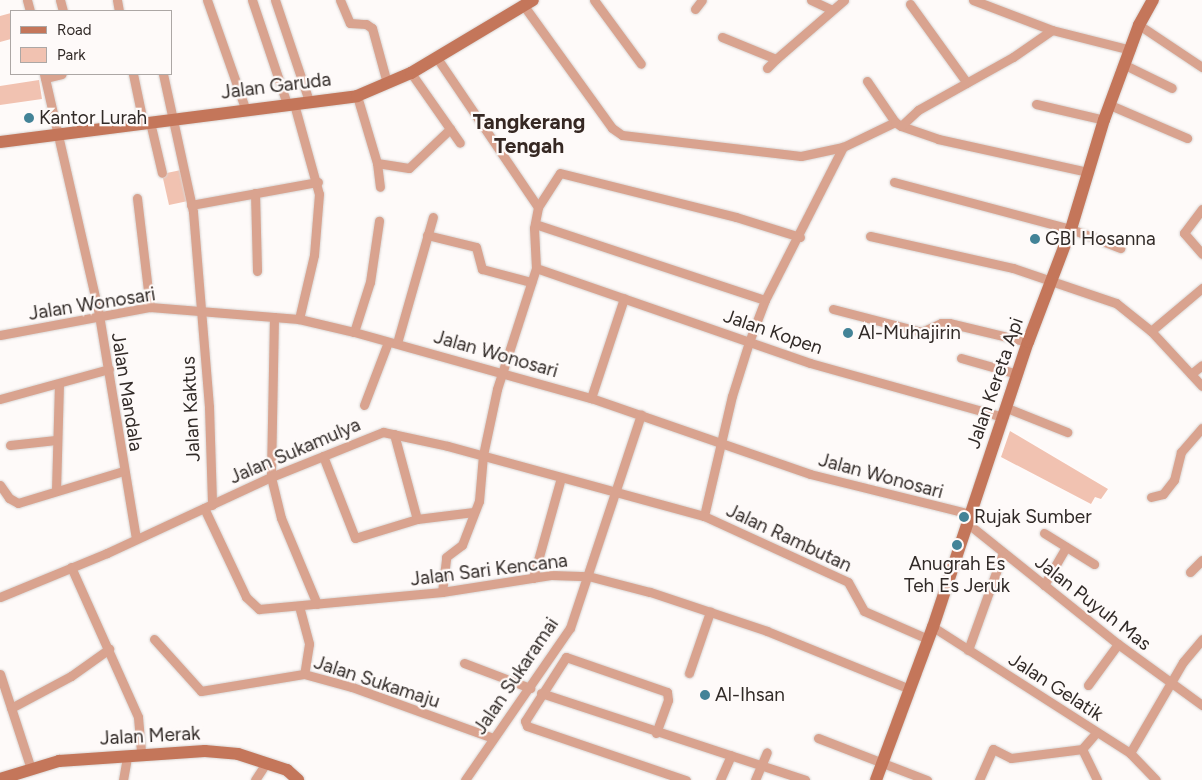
<!DOCTYPE html>
<html>
<head>
<meta charset="utf-8">
<style>
  body { margin:0 }
  #map { position:relative; width:1202px; height:780px; overflow:hidden; background:#fefaf9; font-family:Figtree,sans-serif }
  div>[style] { position:absolute }
  [style*='--x'] { left:calc(var(--x)*1px); top:calc(var(--y)*1px); width:calc(var(--w)*1px); rotate:calc(var(--a)*1deg) }
  .green>* { inset:0; background:#f1c2b1 }
  .roads { filter:drop-shadow(0 0 1px #d9d5d3) drop-shadow(0 0 1px #d9d5d3) }
  .street>* { height:9px; margin:-4.5px; padding:0 4.5px; transform-origin:4.5px; border-radius:4.5px; background:#d9a38f }
  .secondary>* { height:12px; margin:-6px; padding:0 6px; transform-origin:6px; border-radius:6px; background:#c4765a }
  .dots>* { width:14px; height:14px; translate:-50% -50%; box-sizing:border-box; border:2px solid #fefaf9; border-radius:50% }
  span { translate:-50% -50%; white-space:nowrap; text-align:center; line-height:1.15; -webkit-text-stroke:4.5px #fefaf9; paint-order:stroke }
  .street-label { font-size:19px; color:#312a27 }
  .poi-label { font-size:19px; color:#312a27 }
  .left { translate:0 -50%; text-align:left }
  .quarter-label { font-size:21px; color:#362823; font-weight:700 }
  .legend { position:absolute; left:10px; top:10px; width:162px; height:65px; box-sizing:border-box; background:#fefaf9; border:1px solid #aca7a5; margin:0; padding:6px 9px; list-style:none; font-size:15px; color:#312a27 }
  .legend li { display:flex; align-items:center; gap:10px; height:25px }
  .legend b { width:25px; border:1px solid #aca7a5 }
</style>
</head>
<body>
<div id="map">
  <div class="green">
    <div style="clip-path:polygon(11px 13px,11px 39px,0 42px,0 16px)"></div>
    <div style="clip-path:polygon(39px 80px,42px 99px,0 105px,0 86px)"></div>
    <div style="clip-path:polygon(181px 170px,188px 201px,169px 205px,162px 174px)"></div>
    <div style="clip-path:polygon(1010px 431px,1108px 489px,1101px 499px,1095px 497px,1091px 504px,1001px 457px)"></div>
  </div>
  <div class="roads">
    <div class="street">
      <div style="--x:27;--y:0;--w:11;--a:75"></div>
      <div style="--x:60;--y:0;--w:11;--a:75"></div>
      <div style="--x:117;--y:0;--w:11;--a:80"></div>
      <div style="--x:207;--y:0;--w:114;--a:70.6"></div>
      <div style="--x:252;--y:0;--w:110;--a:71.4"></div>
      <div style="--x:275;--y:0;--w:107;--a:71.4"></div>
      <div style="--x:340;--y:0;--w:25;--a:67"></div>
      <div style="--x:350;--y:23;--w:16;--a:4"></div>
      <div style="--x:366;--y:24;--w:7;--a:34"></div>
      <div style="--x:372;--y:28;--w:57;--a:74.7"></div>
      <div style="--x:594;--y:0;--w:79;--a:53.7"></div>
      <div style="--x:811;--y:0;--w:23;--a:25"></div>
      <div style="--x:973;--y:0;--w:85;--a:20.8"></div>
      <div style="--x:1052;--y:30;--w:81;--a:14.2"></div>
      <div style="--x:910;--y:4;--w:97;--a:54.2"></div>
      <div style="--x:524;--y:6;--w:150;--a:54.2"></div>
      <div style="--x:612;--y:128;--w:12;--a:35"></div>
      <div style="--x:622;--y:135;--w:180;--a:6.7"></div>
      <div style="--x:801;--y:156;--w:43;--a:-12.1"></div>
      <div style="--x:843;--y:147;--w:58;--a:-25.7"></div>
      <div style="--x:695;--y:9;--w:11;--a:-52"></div>
      <div style="--x:1139;--y:25;--w:76;--a:33.7"></div>
      <div style="--x:722;--y:37;--w:58;--a:22.2"></div>
      <div style="--x:776;--y:59;--w:90;--a:-40.9"></div>
      <div style="--x:437;--y:58;--w:180;--a:55.9"></div>
      <div style="--x:1125;--y:65;--w:52;--a:26.1"></div>
      <div style="--x:767;--y:68;--w:13;--a:-45"></div>
      <div style="--x:411;--y:73;--w:85;--a:55"></div>
      <div style="--x:44;--y:74;--w:247;--a:77.1"></div>
      <div style="--x:99;--y:315;--w:227;--a:80.6"></div>
      <div style="--x:133;--y:74;--w:49;--a:78.2"></div>
      <div style="--x:163;--y:74;--w:141;--a:77.7"></div>
      <div style="--x:193;--y:212;--w:196;--a:85.3"></div>
      <div style="--x:209;--y:407;--w:98;--a:88.2"></div>
      <div style="--x:45;--y:78;--w:17;--a:-13"></div>
      <div style="--x:867;--y:81;--w:50;--a:55.7"></div>
      <div style="--x:895;--y:122;--w:7;--a:34"></div>
      <div style="--x:901;--y:126;--w:39;--a:19"></div>
      <div style="--x:938;--y:139;--w:154;--a:12.4"></div>
      <div style="--x:357;--y:96;--w:70;--a:73.4"></div>
      <div style="--x:377;--y:163;--w:24;--a:83"></div>
      <div style="--x:294;--y:104;--w:93;--a:74.5"></div>
      <div style="--x:319;--y:194;--w:61;--a:94.7"></div>
      <div style="--x:314;--y:255;--w:66;--a:103.2"></div>
      <div style="--x:1036;--y:104;--w:70;--a:13.2"></div>
      <div style="--x:1110;--y:105;--w:84;--a:23.2"></div>
      <div style="--x:150;--y:122;--w:52;--a:76.8"></div>
      <div style="--x:901;--y:126;--w:23;--a:-43"></div>
      <div style="--x:918;--y:110;--w:109;--a:-29.2"></div>
      <div style="--x:1013;--y:57;--w:47;--a:-34.7"></div>
      <div style="--x:377;--y:163;--w:32;--a:9"></div>
      <div style="--x:409;--y:168;--w:57;--a:-43.6"></div>
      <div style="--x:894;--y:182;--w:183;--a:14.9"></div>
      <div style="--x:1071;--y:229;--w:53;--a:21.2"></div>
      <div style="--x:255;--y:193;--w:78;--a:88.5"></div>
      <div style="--x:137;--y:198;--w:110;--a:83.2"></div>
      <div style="--x:191;--y:205;--w:129;--a:-10.3"></div>
      <div style="--x:1202;--y:209;--w:30;--a:127"></div>
      <div style="--x:1184;--y:233;--w:28;--a:49"></div>
      <div style="--x:535;--y:224;--w:242;--a:18.3"></div>
      <div style="--x:427;--y:235;--w:50;--a:13.8"></div>
      <div style="--x:476;--y:247;--w:23;--a:75"></div>
      <div style="--x:482;--y:269;--w:51;--a:14.9"></div>
      <div style="--x:870;--y:236;--w:147;--a:12.6"></div>
      <div style="--x:1013;--y:268;--w:109;--a:18.8"></div>
      <div style="--x:1116;--y:303;--w:45;--a:38.7"></div>
      <div style="--x:1151;--y:331;--w:75;--a:47.2"></div>
      <div style="--x:536;--y:268;--w:290;--a:19.1"></div>
      <div style="--x:810;--y:363;--w:201;--a:15.6"></div>
      <div style="--x:833;--y:309;--w:91;--a:14.6"></div>
      <div style="--x:921;--y:332;--w:22;--a:-24"></div>
      <div style="--x:941;--y:323;--w:8;--a:0"></div>
      <div style="--x:949;--y:323;--w:81;--a:13.5"></div>
      <div style="--x:274;--y:317;--w:160;--a:91.1"></div>
      <div style="--x:271;--y:477;--w:42;--a:76.3"></div>
      <div style="--x:281;--y:518;--w:93;--a:67.3"></div>
      <div style="--x:1151;--y:331;--w:67;--a:-40.1"></div>
      <div style="--x:354;--y:332;--w:52;--a:-72.3"></div>
      <div style="--x:370;--y:282;--w:62;--a:-81.6"></div>
      <div style="--x:0;--y:335;--w:153;--a:-10.6"></div>
      <div style="--x:150;--y:307;--w:149;--a:4.6"></div>
      <div style="--x:299;--y:319;--w:57;--a:13.3"></div>
      <div style="--x:354;--y:332;--w:246;--a:15.6"></div>
      <div style="--x:591;--y:398;--w:232;--a:19.1"></div>
      <div style="--x:810;--y:474;--w:165;--a:14"></div>
      <div style="--x:397;--y:343;--w:131;--a:-74.1"></div>
      <div style="--x:961;--y:358;--w:58;--a:15.9"></div>
      <div style="--x:1191;--y:374;--w:14;--a:-39"></div>
      <div style="--x:591;--y:398;--w:105;--a:-71.7"></div>
      <div style="--x:0;--y:399;--w:113;--a:-15.4"></div>
      <div style="--x:364;--y:405;--w:67;--a:-69.1"></div>
      <div style="--x:1007;--y:408;--w:65;--a:21.8"></div>
      <div style="--x:394;--y:434;--w:88;--a:74.9"></div>
      <div style="--x:10;--y:445;--w:46;--a:-6.2"></div>
      <div style="--x:323;--y:456;--w:88;--a:68.7"></div>
      <div style="--x:355;--y:538;--w:65;--a:-17"></div>
      <div style="--x:417;--y:519;--w:57;--a:-7"></div>
      <div style="--x:0;--y:485;--w:16;--a:55"></div>
      <div style="--x:9;--y:498;--w:10;--a:29"></div>
      <div style="--x:18;--y:503;--w:110;--a:-16.9"></div>
      <div style="--x:56;--y:491;--w:107;--a:-88.4"></div>
      <div style="--x:1151;--y:497;--w:12;--a:-14"></div>
      <div style="--x:1163;--y:494;--w:18;--a:-52"></div>
      <div style="--x:1174;--y:480;--w:29;--a:-76"></div>
      <div style="--x:1181;--y:452;--w:32;--a:-49"></div>
      <div style="--x:204;--y:508;--w:98;--a:64.7"></div>
      <div style="--x:246;--y:597;--w:18;--a:43"></div>
      <div style="--x:259;--y:609;--w:184;--a:-5.3"></div>
      <div style="--x:442;--y:592;--w:110;--a:-8.9"></div>
      <div style="--x:551;--y:575;--w:37;--a:2"></div>
      <div style="--x:588;--y:576;--w:64;--a:14.5"></div>
      <div style="--x:650;--y:592;--w:123;--a:18.4"></div>
      <div style="--x:767;--y:631;--w:154;--a:22.1"></div>
      <div style="--x:704;--y:516;--w:123;--a:-76.9"></div>
      <div style="--x:732;--y:396;--w:57;--a:-72.5"></div>
      <div style="--x:749;--y:342;--w:45;--a:-69.1"></div>
      <div style="--x:765;--y:300;--w:172;--a:-63"></div>
      <div style="--x:967;--y:523;--w:193;--a:38.7"></div>
      <div style="--x:1118;--y:644;--w:104;--a:36"></div>
      <div style="--x:1044;--y:533;--w:59;--a:31.8"></div>
      <div style="--x:71;--y:567;--w:164;--a:65.9"></div>
      <div style="--x:138;--y:717;--w:37;--a:85"></div>
      <div style="--x:1190;--y:572;--w:17;--a:-45"></div>
      <div style="--x:533;--y:578;--w:104;--a:-74.4"></div>
      <div style="--x:1044;--y:585;--w:44;--a:-59.9"></div>
      <div style="--x:442;--y:592;--w:35;--a:-83"></div>
      <div style="--x:446;--y:557;--w:20;--a:-37"></div>
      <div style="--x:462;--y:545;--w:47;--a:-68.9"></div>
      <div style="--x:479;--y:501;--w:46;--a:-85"></div>
      <div style="--x:483;--y:455;--w:67;--a:-78"></div>
      <div style="--x:497;--y:389;--w:127;--a:-72.1"></div>
      <div style="--x:536;--y:268;--w:40;--a:-92.9"></div>
      <div style="--x:534;--y:228;--w:21;--a:-79"></div>
      <div style="--x:538;--y:207;--w:40;--a:-57.1"></div>
      <div style="--x:560;--y:173;--w:181;--a:14"></div>
      <div style="--x:736;--y:217;--w:67;--a:17.4"></div>
      <div style="--x:0;--y:597;--w:116;--a:-22.4"></div>
      <div style="--x:107;--y:553;--w:181;--a:-24.9"></div>
      <div style="--x:271;--y:477;--w:121;--a:-21.9"></div>
      <div style="--x:383;--y:432;--w:66;--a:12.2"></div>
      <div style="--x:448;--y:446;--w:265;--a:15.3"></div>
      <div style="--x:704;--y:516;--w:158;--a:24.6"></div>
      <div style="--x:848;--y:582;--w:33;--a:61"></div>
      <div style="--x:864;--y:611;--w:70;--a:23.6"></div>
      <div style="--x:299;--y:606;--w:39;--a:75"></div>
      <div style="--x:309;--y:644;--w:30;--a:99"></div>
      <div style="--x:933;--y:627;--w:234;--a:32.6"></div>
      <div style="--x:1130;--y:753;--w:37;--a:46"></div>
      <div style="--x:154;--y:639;--w:70;--a:47.9"></div>
      <div style="--x:201;--y:691;--w:104;--a:-9.4"></div>
      <div style="--x:304;--y:674;--w:50;--a:15.2"></div>
      <div style="--x:352;--y:687;--w:150;--a:19.9"></div>
      <div style="--x:968;--y:650;--w:103;--a:-70.2"></div>
      <div style="--x:464;--y:663;--w:71;--a:20.7"></div>
      <div style="--x:689;--y:673;--w:65;--a:-71"></div>
      <div style="--x:0;--y:674;--w:100;--a:71.9"></div>
      <div style="--x:1088;--y:685;--w:51;--a:-53.8"></div>
      <div style="--x:541;--y:693;--w:278;--a:18.2"></div>
      <div style="--x:11;--y:708;--w:68;--a:-28.1"></div>
      <div style="--x:71;--y:676;--w:47;--a:-35.4"></div>
      <div style="--x:656;--y:733;--w:35;--a:-70"></div>
      <div style="--x:668;--y:700;--w:8;--a:-97"></div>
      <div style="--x:667;--y:692;--w:107;--a:-160.9"></div>
      <div style="--x:566;--y:657;--w:76;--a:122.6"></div>
      <div style="--x:525;--y:721;--w:5;--a:68"></div>
      <div style="--x:527;--y:726;--w:168;--a:18.8"></div>
      <div style="--x:818;--y:738;--w:117;--a:21.1"></div>
      <div style="--x:1082;--y:749;--w:34;--a:64"></div>
      <div style="--x:1130;--y:753;--w:105;--a:-59.8"></div>
      <div style="--x:1183;--y:662;--w:30;--a:-50"></div>
      <div style="--x:123;--y:780;--w:23;--a:-80"></div>
      <div style="--x:255;--y:780;--w:20;--a:-57"></div>
      <div style="--x:465;--y:780;--w:185;--a:-55.4"></div>
      <div style="--x:570;--y:628;--w:225;--a:-71.6"></div>
      <div style="--x:720;--y:780;--w:27;--a:-66"></div>
      <div style="--x:755;--y:780;--w:30;--a:-67"></div>
      <div style="--x:979;--y:780;--w:34;--a:-66"></div>
      <div style="--x:993;--y:749;--w:20;--a:27"></div>
      <div style="--x:1011;--y:758;--w:72;--a:-7.2"></div>
      <div style="--x:1082;--y:749;--w:21;--a:-49"></div>
    </div>
    <div class="secondary">
      <div style="--x:0;--y:142;--w:360;--a:-7.3"></div>
      <div style="--x:357;--y:96;--w:59;--a:-23.1"></div>
      <div style="--x:411;--y:73;--w:142;--a:-30.9"></div>
      <div style="--x:0;--y:779;--w:62;--a:-17"></div>
      <div style="--x:59;--y:761;--w:146;--a:-3.9"></div>
      <div style="--x:205;--y:751;--w:33;--a:5"></div>
      <div style="--x:238;--y:754;--w:52;--a:18.1"></div>
      <div style="--x:287;--y:770;--w:15;--a:42"></div>
      <div style="--x:876;--y:780;--w:163;--a:-69.6"></div>
      <div style="--x:933;--y:627;--w:300;--a:-71.6"></div>
      <div style="--x:1028;--y:342;--w:121;--a:-69.2"></div>
      <div style="--x:1071;--y:229;--w:114;--a:-73.2"></div>
      <div style="--x:1104;--y:120;--w:101;--a:-69.8"></div>
      <div style="--x:1139;--y:25;--w:29;--a:-61"></div>
    </div>
  </div>
  <div class="dots">
    <div style="left:29px;top:118px;background:#438397"></div>
    <div style="left:1035px;top:239px;background:#438397"></div>
    <div style="left:848px;top:333px;background:#438397"></div>
    <div style="left:964px;top:517px;background:#438397"></div>
    <div style="left:957px;top:545px;background:#438397"></div>
    <div style="left:705px;top:695px;background:#438397"></div>
  </div>
  <div class="street-label">
    <span style="left:276px;top:86px;rotate:-7deg">Jalan Garuda</span>
    <span style="left:92px;top:304px;rotate:-9deg">Jalan Wonosari</span>
    <span style="left:773px;top:332px;rotate:19deg">Jalan Kopen</span>
    <span style="left:496px;top:354px;rotate:16deg">Jalan Wonosari</span>
    <span style="left:995px;top:383px;rotate:-71deg">Jalan Kereta Api</span>
    <span style="left:127px;top:392px;rotate:81deg">Jalan Mandala</span>
    <span style="left:191px;top:409px;rotate:-93deg">Jalan Kaktus</span>
    <span style="left:295px;top:451px;rotate:-23deg">Jalan Sukamulya</span>
    <span style="left:881px;top:476px;rotate:15deg">Jalan Wonosari</span>
    <span style="left:789px;top:538px;rotate:25deg">Jalan Rambutan</span>
    <span style="left:489px;top:570px;rotate:-7deg">Jalan Sari Kencana</span>
    <span style="left:1093px;top:603px;rotate:38deg">Jalan Puyuh Mas</span>
    <span style="left:516px;top:676px;rotate:-56deg">Jalan Sukaramai</span>
    <span style="left:377px;top:682px;rotate:18deg">Jalan Sukamaju</span>
    <span style="left:1056px;top:687px;rotate:33deg">Jalan Gelatik</span>
    <span style="left:150px;top:736px;rotate:-3deg">Jalan Merak</span>
  </div>
  <div class="poi-label">
    <span class="left" style="left:39px;top:118px">Kantor Lurah</span>
    <span class="left" style="left:1045px;top:239px">GBI Hosanna</span>
    <span class="left" style="left:858px;top:333px">Al-Muhajirin</span>
    <span class="left" style="left:974px;top:517px">Rujak Sumber</span>
    <span style="left:957px;top:575px">Anugrah Es<br>Teh Es Jeruk</span>
    <span class="left" style="left:715px;top:695px">Al-Ihsan</span>
  </div>
  <div class="quarter-label">
    <span style="left:529px;top:134px">Tangkerang<br>Tengah</span>
  </div>
  <ul class="legend">
  <li><b style="height:6px;background:#c4765a"></b>Road</li>
  <li><b style="height:14px;background:#f1c2b1"></b>Park</li>
  </ul>
</div>
</body>
</html>
